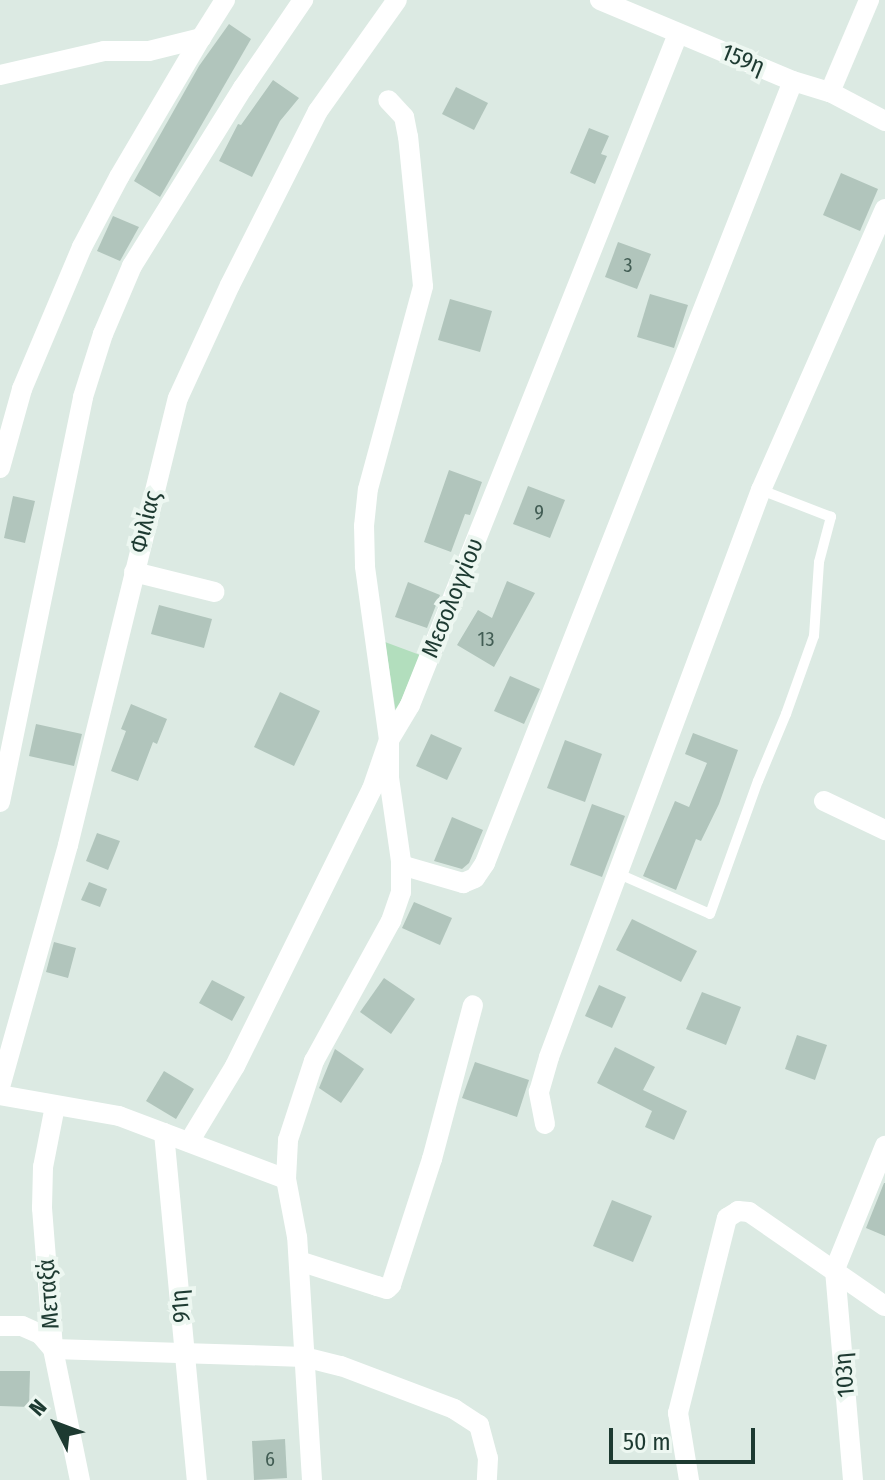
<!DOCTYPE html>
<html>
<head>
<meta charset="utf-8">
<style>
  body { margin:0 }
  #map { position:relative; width:885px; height:1480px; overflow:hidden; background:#dceae3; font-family:"Fira Sans Condensed",sans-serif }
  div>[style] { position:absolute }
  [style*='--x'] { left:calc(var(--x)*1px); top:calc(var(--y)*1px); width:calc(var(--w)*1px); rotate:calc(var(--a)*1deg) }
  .green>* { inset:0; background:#b2debd }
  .building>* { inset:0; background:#b1c5bc }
  .lane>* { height:10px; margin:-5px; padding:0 5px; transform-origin:5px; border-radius:5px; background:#fff }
  .street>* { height:20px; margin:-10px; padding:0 10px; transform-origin:10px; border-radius:10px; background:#fff }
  span { translate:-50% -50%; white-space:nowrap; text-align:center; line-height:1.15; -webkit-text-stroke:8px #edf7f1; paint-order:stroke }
  .number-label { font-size:20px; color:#425d54 }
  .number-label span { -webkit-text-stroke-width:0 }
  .street-label { font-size:24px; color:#1d3a31 }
  .north { position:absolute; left:16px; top:1384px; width:80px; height:80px; -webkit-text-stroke:6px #edf7f1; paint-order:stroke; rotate:312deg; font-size:22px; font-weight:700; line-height:32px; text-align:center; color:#1d3a31 }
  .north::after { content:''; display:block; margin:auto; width:28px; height:36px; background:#1d3a31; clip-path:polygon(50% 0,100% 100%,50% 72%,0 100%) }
  .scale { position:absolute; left:609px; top:1428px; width:146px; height:36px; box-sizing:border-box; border:4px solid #1d3a31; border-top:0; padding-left:10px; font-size:24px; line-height:28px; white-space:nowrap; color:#1d3a31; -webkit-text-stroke:6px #edf7f1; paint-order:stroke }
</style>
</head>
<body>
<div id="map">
  <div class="green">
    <div style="clip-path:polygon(385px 642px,420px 655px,396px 713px)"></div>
  </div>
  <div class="building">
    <div style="clip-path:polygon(229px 24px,251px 39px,160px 197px,134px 181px,199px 66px)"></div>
    <div style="clip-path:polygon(273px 80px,299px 98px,280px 121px,252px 177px,219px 161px,238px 124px,241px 125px)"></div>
    <div style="clip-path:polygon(456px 87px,488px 103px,474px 130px,442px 114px)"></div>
    <div style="clip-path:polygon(589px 128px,609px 136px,601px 154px,607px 156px,595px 184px,570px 173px)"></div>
    <div style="clip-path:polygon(841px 173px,878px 189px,860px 231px,823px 215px)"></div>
    <div style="clip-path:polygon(113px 216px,139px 227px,120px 261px,97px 251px)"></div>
    <div style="clip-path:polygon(618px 242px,651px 254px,637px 289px,605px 277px)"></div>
    <div style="clip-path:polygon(650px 294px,688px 305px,674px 348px,637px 337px)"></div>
    <div style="clip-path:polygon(450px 299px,492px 311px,480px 352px,438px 340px)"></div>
    <div style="clip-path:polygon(449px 470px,482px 482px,470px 515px,465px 514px,451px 552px,424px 542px)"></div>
    <div style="clip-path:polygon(528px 486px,565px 500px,550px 538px,513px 524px)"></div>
    <div style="clip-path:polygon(13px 496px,35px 501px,25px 543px,4px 538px)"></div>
    <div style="clip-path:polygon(507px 581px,535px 593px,494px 667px,457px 645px,478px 610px,492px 618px)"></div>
    <div style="clip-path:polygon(408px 582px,440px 595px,427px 628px,395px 617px)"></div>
    <div style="clip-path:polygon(159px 605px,212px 619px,204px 648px,151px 634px)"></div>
    <div style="clip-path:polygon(510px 676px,540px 689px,524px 724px,494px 711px)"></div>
    <div style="clip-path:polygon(280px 692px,320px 711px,294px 766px,254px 747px)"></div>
    <div style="clip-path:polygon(131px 704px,167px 719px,157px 744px,153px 742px,138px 781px,111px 771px,126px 731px,121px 729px)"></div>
    <div style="clip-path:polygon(36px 724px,82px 734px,74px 766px,29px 756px)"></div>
    <div style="clip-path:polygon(693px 733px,738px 750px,719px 804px,701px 841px,696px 839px,676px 890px,643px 876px,675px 801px,689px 807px,707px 763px,685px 754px)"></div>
    <div style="clip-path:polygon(431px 734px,462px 748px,447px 780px,416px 766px)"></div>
    <div style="clip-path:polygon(565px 740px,602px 754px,585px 802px,547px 788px)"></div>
    <div style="clip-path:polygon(592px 804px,625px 816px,602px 877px,570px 865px)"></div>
    <div style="clip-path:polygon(452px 817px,483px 830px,469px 863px,462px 869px,434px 861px)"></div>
    <div style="clip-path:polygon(97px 833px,120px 841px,108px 870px,86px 861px)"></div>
    <div style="clip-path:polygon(89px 882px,107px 889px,100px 907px,81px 900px)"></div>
    <div style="clip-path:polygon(414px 902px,452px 918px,440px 945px,402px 928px)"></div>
    <div style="clip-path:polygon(632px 919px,697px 951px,681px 982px,616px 950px)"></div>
    <div style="clip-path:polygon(54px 942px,76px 948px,68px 978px,46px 972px)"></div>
    <div style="clip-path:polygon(384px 978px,415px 999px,391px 1034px,360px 1012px)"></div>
    <div style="clip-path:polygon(212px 980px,245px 997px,232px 1021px,199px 1003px)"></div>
    <div style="clip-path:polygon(599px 985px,626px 997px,612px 1028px,585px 1016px)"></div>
    <div style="clip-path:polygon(702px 992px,741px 1007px,726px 1045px,686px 1029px)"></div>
    <div style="clip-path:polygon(797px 1035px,827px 1045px,815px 1080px,785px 1069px)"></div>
    <div style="clip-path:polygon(615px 1047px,655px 1067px,643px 1090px,687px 1111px,674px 1140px,645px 1127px,652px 1111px,597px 1083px)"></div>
    <div style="clip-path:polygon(335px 1049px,364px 1069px,341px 1103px,319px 1088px)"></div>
    <div style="clip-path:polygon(475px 1062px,529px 1080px,517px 1117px,462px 1098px)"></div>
    <div style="clip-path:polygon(164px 1071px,194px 1089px,176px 1119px,146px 1101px)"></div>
    <div style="clip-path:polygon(884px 1183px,885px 1183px,885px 1236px,866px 1228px)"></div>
    <div style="clip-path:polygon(612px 1200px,652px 1216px,633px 1262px,593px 1246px)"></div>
    <div style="clip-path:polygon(0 1371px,30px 1371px,29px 1407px,0 1406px)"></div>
    <div style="clip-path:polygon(285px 1439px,287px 1478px,254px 1480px,252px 1441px)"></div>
  </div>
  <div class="lane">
    <div style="--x:619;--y:874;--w:99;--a:23.7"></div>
    <div style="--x:710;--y:914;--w:141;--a:-70.2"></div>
    <div style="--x:758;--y:781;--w:73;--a:-67.3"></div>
    <div style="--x:786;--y:714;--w:83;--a:-70.3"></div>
    <div style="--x:814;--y:636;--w:74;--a:-86.1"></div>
    <div style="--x:819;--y:562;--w:47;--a:-75.1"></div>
    <div style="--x:831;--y:517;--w:75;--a:-158.9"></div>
  </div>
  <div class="street">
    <div style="--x:600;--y:0;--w:209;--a:22.8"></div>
    <div style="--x:793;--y:81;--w:39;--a:17"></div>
    <div style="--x:830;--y:92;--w:62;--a:27.8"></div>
    <div style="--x:0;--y:75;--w:107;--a:-13"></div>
    <div style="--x:104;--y:51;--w:45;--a:0"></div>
    <div style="--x:149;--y:51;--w:54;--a:-14"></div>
    <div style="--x:201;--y:38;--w:45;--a:-57.7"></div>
    <div style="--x:830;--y:92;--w:100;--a:-67"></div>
    <div style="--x:0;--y:468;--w:82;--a:-74.4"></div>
    <div style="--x:22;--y:389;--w:154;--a:-67.1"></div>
    <div style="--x:82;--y:247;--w:79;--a:-62.1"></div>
    <div style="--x:119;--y:177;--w:161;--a:-59.5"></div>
    <div style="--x:134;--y:572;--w:83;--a:13.9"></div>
    <div style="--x:824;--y:801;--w:68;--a:25.4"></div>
    <div style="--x:0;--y:802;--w:413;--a:-78.4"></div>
    <div style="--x:83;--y:397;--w:66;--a:-72.4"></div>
    <div style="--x:103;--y:334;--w:74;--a:-66.9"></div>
    <div style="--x:132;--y:266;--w:210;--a:-58.1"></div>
    <div style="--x:243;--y:88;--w:107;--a:-55.7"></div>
    <div style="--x:401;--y:865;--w:65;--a:16.2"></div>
    <div style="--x:463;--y:883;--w:13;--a:-23"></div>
    <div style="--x:475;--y:878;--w:18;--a:-56"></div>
    <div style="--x:485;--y:863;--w:840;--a:-68.5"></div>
    <div style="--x:0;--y:1087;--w:251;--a:-74.3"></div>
    <div style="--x:68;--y:845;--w:460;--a:-76.2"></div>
    <div style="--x:178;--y:398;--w:124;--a:-65.3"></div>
    <div style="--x:230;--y:285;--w:195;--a:-63.2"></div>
    <div style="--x:318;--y:111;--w:136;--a:-54.6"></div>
    <div style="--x:0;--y:1095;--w:121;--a:10"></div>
    <div style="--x:119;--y:1116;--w:178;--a:20.7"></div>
    <div style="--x:55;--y:1106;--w:62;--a:101.1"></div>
    <div style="--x:43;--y:1167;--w:41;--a:91.4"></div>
    <div style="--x:42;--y:1208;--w:141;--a:85.5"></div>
    <div style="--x:53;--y:1349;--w:134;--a:78.4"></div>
    <div style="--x:545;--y:1124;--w:33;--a:-101"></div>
    <div style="--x:539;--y:1092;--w:36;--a:-74"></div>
    <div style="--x:549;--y:1057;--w:605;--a:-69.5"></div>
    <div style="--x:761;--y:490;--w:307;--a:-66.2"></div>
    <div style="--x:164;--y:1133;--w:349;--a:84.6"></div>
    <div style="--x:189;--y:1142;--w:89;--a:-58.8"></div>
    <div style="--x:235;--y:1066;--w:309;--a:-63.7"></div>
    <div style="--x:372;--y:789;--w:52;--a:-70.9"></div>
    <div style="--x:389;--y:740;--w:41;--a:-59"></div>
    <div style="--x:410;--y:705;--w:723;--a:-68.23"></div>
    <div style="--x:299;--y:1261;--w:82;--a:17.8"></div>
    <div style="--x:377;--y:1286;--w:10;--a:17"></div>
    <div style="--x:387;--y:1289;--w:6;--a:-45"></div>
    <div style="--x:391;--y:1285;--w:133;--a:-72"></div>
    <div style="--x:432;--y:1159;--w:159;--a:-75.1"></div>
    <div style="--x:0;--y:1326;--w:22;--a:0"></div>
    <div style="--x:22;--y:1326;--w:20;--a:24"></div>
    <div style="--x:40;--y:1334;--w:20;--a:49"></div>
    <div style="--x:53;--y:1349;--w:251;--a:1.8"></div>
    <div style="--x:304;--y:1357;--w:38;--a:14"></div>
    <div style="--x:341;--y:1366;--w:121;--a:20.8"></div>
    <div style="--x:454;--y:1409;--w:30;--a:33"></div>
    <div style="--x:479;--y:1425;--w:34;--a:75"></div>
    <div style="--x:488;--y:1458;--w:22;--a:93"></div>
    <div style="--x:312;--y:1480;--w:243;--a:-93.5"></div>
    <div style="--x:297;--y:1237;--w:59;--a:-100.7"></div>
    <div style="--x:286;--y:1179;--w:39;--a:-87"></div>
    <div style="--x:288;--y:1140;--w:83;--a:-71.8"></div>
    <div style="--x:314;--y:1061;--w:160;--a:-61.2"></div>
    <div style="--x:391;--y:921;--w:31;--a:-71"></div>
    <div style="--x:401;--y:892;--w:31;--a:-90"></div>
    <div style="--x:401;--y:861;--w:84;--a:-98.2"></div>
    <div style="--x:389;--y:778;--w:38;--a:-90"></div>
    <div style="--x:389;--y:740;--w:176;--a:-97.9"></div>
    <div style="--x:365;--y:566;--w:40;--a:-91.4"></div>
    <div style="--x:364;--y:526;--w:37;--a:-84"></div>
    <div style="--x:368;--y:489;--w:210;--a:-74.8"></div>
    <div style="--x:423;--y:286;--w:150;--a:-95.7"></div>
    <div style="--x:408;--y:137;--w:20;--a:-101"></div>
    <div style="--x:404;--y:117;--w:23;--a:-133"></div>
    <div style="--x:689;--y:1480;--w:68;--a:-99.3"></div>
    <div style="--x:678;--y:1413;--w:201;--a:-75.9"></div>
    <div style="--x:727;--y:1218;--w:13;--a:-32"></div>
    <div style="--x:738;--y:1211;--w:11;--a:5"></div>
    <div style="--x:749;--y:1212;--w:165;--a:34.7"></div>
    <div style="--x:853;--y:1480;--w:212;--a:-94.9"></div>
    <div style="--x:835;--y:1269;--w:133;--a:-67.9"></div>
  </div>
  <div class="number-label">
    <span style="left:628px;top:265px">3</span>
    <span style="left:539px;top:512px">9</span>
    <span style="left:486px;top:639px">13</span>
    <span style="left:270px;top:1459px">6</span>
  </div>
  <div class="street-label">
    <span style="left:743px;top:60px;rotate:22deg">159η</span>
    <span style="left:146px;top:522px;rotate:-76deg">Φιλίας</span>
    <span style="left:453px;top:598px;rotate:-68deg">Μεσολογγίου</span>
    <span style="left:49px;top:1294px;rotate:-94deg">Μεταξά</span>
    <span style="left:181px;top:1306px;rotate:-95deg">91η</span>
    <span style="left:845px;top:1375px;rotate:-95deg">103η</span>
  </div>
  <div class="north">N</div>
  <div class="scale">50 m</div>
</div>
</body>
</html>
